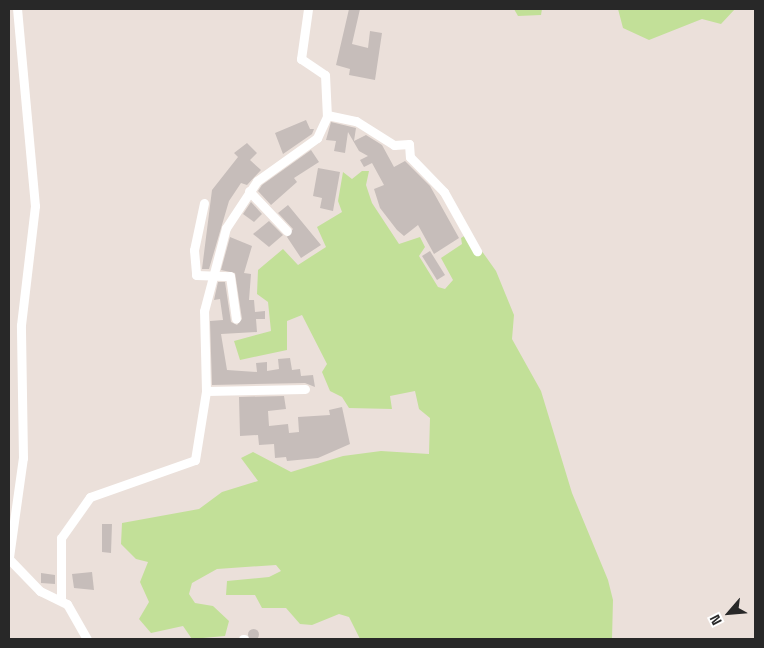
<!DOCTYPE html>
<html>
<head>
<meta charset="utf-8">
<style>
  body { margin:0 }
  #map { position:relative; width:764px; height:648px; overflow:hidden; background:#ebe0da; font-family:"Space Grotesk",sans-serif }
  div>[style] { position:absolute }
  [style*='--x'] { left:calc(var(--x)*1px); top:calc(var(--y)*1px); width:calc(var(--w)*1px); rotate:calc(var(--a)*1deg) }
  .green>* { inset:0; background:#c2e098 }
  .building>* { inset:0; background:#c6bdba }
  .round { border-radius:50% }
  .minor>* { height:9px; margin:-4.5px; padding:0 4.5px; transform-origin:4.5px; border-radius:4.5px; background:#fff }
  span { translate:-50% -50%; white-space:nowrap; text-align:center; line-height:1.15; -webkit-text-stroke:5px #fff; paint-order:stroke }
  .frame { position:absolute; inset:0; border:10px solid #282828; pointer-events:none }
  .north { position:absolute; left:704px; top:588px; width:50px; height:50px; -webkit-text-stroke:4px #fff; paint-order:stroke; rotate:243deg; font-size:14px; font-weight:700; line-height:20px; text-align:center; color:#282828 }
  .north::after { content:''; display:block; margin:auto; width:18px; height:22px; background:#282828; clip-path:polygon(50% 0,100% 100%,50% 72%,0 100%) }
</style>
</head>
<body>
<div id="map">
  <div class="green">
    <div style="clip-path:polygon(514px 9px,542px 9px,541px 15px,518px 16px)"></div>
    <div style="clip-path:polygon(618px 9px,735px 9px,721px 24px,702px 19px,649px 40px,623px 28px)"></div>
    <div style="clip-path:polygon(362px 171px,369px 171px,366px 185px,372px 203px,399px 244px,420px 237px,425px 247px,419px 256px,438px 287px,445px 289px,453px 280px,441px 258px,462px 244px,461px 238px,469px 233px,496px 271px,514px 315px,512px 339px,541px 391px,572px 493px,608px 580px,613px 600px,612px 639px,360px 639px,349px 617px,339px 614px,312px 625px,300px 624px,286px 608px,262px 608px,255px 595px,226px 595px,227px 581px,269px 577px,281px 571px,276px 565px,217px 569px,192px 583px,189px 594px,195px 603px,213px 606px,229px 621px,225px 636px,192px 639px,183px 626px,151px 633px,139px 619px,149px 602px,140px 582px,148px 562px,136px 559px,121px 544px,122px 523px,199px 509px,222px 492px,258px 481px,241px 458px,253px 452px,291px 472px,343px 456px,381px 451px,429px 454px,430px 418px,419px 409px,415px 391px,390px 396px,392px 409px,349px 408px,342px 397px,330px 391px,322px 372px,327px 364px,302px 315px,287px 321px,287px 350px,240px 360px,234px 341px,271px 331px,268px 302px,257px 294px,258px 270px,283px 249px,298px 265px,326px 247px,317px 227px,342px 212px,338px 201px,343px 172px,352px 179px)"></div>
  </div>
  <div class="building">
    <div style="clip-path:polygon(349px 9px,360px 9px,352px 44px,368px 48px,370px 31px,382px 33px,375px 80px,349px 75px,350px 69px,336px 65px)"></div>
    <div style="clip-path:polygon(306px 120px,310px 129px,314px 129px,312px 134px,283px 154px,275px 133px)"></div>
    <div style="clip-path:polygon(331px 122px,356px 128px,354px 141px,366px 135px,382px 145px,394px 167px,405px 161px,430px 186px,459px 238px,434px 254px,418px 225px,404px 236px,397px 230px,380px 208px,374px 189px,384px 185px,372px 163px,364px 167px,360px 160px,368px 156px,359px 151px,348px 132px,345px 153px,334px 151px,336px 141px,326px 140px)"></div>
    <div style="clip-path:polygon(247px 143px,257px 153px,250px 160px,261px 170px,247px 185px,241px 183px,229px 201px,209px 269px,202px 269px,212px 190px,238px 157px,234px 153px)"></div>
    <div style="clip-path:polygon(311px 150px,319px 162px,294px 178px,297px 182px,271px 205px,258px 191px,262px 185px)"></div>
    <div style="clip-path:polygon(318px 168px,340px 172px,333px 211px,320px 208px,322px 198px,313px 196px)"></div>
    <div style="clip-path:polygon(251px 202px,262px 214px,254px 222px,243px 214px)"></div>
    <div style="clip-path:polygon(288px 205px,321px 245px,301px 258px,287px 237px,293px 229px,278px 213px)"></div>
    <div style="clip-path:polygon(269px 221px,283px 235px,269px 247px,253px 234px)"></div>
    <div style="clip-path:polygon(230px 237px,252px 246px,244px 273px,251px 274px,249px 300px,254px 300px,255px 312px,265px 311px,265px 319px,256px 319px,257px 332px,221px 334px,227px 370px,257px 372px,256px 363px,267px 362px,267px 371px,279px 369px,278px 359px,290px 358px,292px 370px,300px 369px,301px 376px,313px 375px,315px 387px,305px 383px,212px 385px,210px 321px,223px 320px,220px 299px,214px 300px,218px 282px,225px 282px,231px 322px,237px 325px,242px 319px,235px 273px,221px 270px)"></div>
    <div style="clip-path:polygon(430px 251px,445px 275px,437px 280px,422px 256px)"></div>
    <div style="clip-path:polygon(284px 396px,286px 409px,268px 411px,269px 426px,288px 424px,289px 433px,299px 432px,298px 417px,330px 415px,329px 410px,342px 407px,350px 444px,318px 458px,287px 461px,286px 457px,275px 458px,274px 444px,259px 445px,258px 435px,240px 436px,239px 397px)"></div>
    <div style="clip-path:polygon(102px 524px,112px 524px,111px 553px,102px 552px)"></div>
    <div style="clip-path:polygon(92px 572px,94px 590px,74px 588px,72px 574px)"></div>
    <div style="clip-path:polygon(41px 573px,55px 575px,55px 584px,41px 583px)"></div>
    <div class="round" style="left:247.5px;top:628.5px;width:11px;height:11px"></div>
  </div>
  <div class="minor">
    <div style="--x:327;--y:115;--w:30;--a:12"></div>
    <div style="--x:356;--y:121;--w:45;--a:32.3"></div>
    <div style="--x:394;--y:145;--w:15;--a:-4"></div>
    <div style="--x:409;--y:144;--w:13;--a:86"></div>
    <div style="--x:410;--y:157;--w:49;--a:45.8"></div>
    <div style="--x:444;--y:192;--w:68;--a:60.8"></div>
    <div style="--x:249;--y:191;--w:55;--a:46.5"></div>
    <div style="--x:204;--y:203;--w:48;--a:102"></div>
    <div style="--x:194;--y:250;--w:25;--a:85"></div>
    <div style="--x:196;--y:275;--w:34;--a:2"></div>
    <div style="--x:230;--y:276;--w:43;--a:82.1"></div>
    <div style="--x:206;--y:391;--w:99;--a:-1.2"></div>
    <div style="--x:9;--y:557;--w:100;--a:-82"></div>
    <div style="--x:23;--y:458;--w:133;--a:-90.9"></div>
    <div style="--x:21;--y:325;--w:120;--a:-83.3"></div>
    <div style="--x:35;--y:206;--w:198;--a:-95.2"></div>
    <div style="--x:9;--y:559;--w:45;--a:45.9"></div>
    <div style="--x:40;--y:591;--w:30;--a:26"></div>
    <div style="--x:67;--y:604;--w:40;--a:60.3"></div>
    <div style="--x:61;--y:599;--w:61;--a:-90"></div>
    <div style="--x:61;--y:538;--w:50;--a:-54.7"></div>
    <div style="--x:90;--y:497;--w:111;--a:-19.4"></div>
    <div style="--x:195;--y:460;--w:70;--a:-80.9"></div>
    <div style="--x:206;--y:391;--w:80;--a:-91.4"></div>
    <div style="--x:204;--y:311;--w:86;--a:-75.2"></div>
    <div style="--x:226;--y:228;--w:56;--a:-56.6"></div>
    <div style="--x:257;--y:181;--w:74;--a:-35.6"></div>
    <div style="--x:317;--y:138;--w:23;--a:-65"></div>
    <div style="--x:327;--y:117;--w:42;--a:-92.7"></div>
    <div style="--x:325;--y:75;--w:29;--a:-146"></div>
    <div style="--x:301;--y:59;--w:50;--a:-82"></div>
    <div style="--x:243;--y:639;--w:1;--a:0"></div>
  </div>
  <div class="frame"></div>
  <div class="north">N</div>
</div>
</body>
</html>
